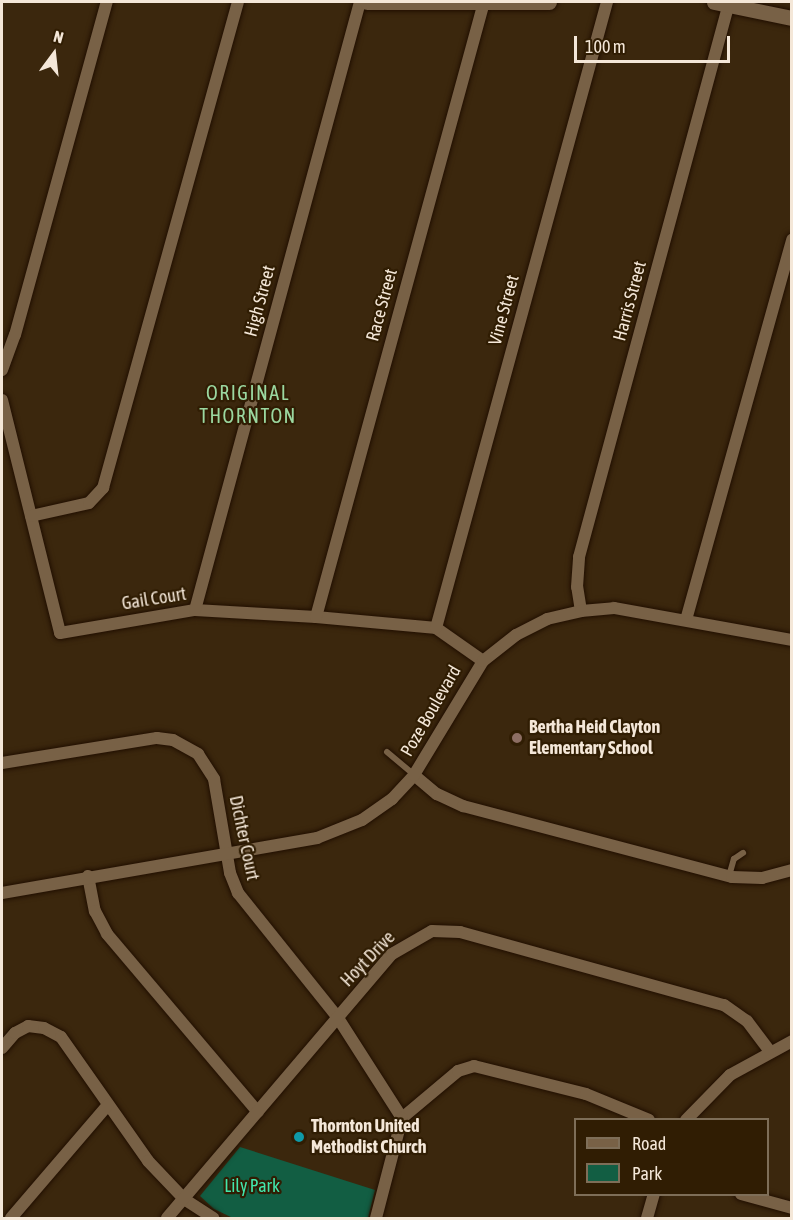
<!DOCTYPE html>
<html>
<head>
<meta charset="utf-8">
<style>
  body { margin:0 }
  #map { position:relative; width:793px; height:1220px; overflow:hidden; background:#3b270d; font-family:"Asap Condensed",sans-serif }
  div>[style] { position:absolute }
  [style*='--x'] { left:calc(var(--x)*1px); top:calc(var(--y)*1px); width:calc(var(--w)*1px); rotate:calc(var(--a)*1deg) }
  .green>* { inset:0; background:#125e43 }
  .roads { filter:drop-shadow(0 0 2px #210f00) drop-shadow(0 0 2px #210f00) }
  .service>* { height:6px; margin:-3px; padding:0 3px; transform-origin:3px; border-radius:3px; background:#786146 }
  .minor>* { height:12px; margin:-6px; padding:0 6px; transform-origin:6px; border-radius:6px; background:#786146 }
  .tertiary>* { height:15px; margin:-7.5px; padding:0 7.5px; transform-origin:7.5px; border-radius:7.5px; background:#786146 }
  .dots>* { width:16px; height:16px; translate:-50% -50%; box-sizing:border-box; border:3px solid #301d03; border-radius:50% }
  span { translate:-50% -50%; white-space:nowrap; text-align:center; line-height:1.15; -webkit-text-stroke:4.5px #301d03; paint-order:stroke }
  .street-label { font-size:18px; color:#f4e7d8 }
  .poi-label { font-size:18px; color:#f4e7d8; font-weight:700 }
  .left { translate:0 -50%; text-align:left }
  .park-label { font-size:18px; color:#42e7ac }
  .neighbourhood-label { font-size:20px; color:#9bd8a0; letter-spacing:1.5px }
  .frame { position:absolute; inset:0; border:3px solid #f4e7d8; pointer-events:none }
  .legend { position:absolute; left:574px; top:1118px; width:195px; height:78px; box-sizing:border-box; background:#301d03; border:2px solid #7e6e58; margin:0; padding:8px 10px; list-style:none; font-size:18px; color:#f4e7d8 }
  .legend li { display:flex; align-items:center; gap:12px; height:30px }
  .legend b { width:30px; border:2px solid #7e6e58 }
  .north { position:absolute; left:24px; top:24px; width:60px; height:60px; -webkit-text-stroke:4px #301d03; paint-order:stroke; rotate:15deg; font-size:16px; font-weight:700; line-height:24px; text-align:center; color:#f4e7d8 }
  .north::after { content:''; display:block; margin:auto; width:21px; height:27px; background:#f4e7d8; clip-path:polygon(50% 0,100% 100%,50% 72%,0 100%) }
  .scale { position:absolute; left:574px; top:36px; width:156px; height:27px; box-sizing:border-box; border:3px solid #f4e7d8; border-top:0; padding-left:8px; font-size:18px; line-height:21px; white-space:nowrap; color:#f4e7d8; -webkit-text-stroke:4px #301d03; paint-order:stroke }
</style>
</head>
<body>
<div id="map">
  <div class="green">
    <div style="clip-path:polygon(240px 1147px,375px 1190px,368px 1218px,233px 1218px,214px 1209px,200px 1196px)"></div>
  </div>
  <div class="roads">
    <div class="service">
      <div style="--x:387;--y:752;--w:35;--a:40"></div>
      <div style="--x:729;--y:876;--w:18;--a:-74"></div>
      <div style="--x:734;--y:859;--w:11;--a:-34"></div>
    </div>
    <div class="minor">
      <div style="--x:2;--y:370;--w:37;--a:-70"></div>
      <div style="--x:15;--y:335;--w:345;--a:-74.6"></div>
      <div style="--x:2;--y:400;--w:240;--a:76"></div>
      <div style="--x:60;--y:633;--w:137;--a:-9.7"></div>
      <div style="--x:195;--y:610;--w:121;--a:3.3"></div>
      <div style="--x:316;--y:617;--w:121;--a:5.2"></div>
      <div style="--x:436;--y:628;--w:57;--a:35.1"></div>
      <div style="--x:31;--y:516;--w:59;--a:-12.6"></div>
      <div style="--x:89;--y:503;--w:21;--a:-47"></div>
      <div style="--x:103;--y:488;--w:504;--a:-74.48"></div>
      <div style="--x:195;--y:610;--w:630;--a:-74.82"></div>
      <div style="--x:581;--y:611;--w:24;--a:-99"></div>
      <div style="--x:577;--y:587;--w:30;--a:-86"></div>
      <div style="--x:579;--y:557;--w:574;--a:-74.85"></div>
      <div style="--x:316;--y:617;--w:638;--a:-74.72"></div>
      <div style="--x:686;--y:620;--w:395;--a:-74.4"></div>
      <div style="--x:436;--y:628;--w:649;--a:-74.72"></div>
      <div style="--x:2;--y:763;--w:157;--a:-9.2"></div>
      <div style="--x:157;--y:738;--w:16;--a:7"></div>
      <div style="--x:173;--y:740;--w:29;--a:29"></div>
      <div style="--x:198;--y:754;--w:30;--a:57"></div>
      <div style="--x:214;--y:779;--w:95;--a:80.3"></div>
      <div style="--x:230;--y:873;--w:22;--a:68"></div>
      <div style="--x:238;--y:893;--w:160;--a:51.3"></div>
      <div style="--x:338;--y:1018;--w:119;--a:57.4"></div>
      <div style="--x:414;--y:775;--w:30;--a:40"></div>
      <div style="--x:437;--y:794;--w:29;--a:25"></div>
      <div style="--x:463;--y:806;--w:278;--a:14.8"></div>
      <div style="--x:732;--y:877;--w:30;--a:2"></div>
      <div style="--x:762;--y:878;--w:31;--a:-15"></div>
      <div style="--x:88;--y:876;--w:36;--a:79"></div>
      <div style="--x:95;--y:911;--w:26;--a:62"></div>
      <div style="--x:107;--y:934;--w:233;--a:49.7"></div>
      <div style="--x:2;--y:893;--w:320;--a:-9.9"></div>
      <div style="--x:317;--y:838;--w:48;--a:-21.8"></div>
      <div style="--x:362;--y:820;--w:37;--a:-35"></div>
      <div style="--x:392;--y:799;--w:33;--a:-47"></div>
      <div style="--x:414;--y:775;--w:133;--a:-58.8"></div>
      <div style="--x:483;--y:661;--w:42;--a:-38.2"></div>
      <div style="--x:516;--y:635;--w:35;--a:-27"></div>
      <div style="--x:547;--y:619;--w:35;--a:-13"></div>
      <div style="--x:581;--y:611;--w:33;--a:-5"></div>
      <div style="--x:614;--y:608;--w:181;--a:10.2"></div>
      <div style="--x:2;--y:1048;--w:20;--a:-49"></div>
      <div style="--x:15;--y:1033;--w:15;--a:-28"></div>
      <div style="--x:28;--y:1026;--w:16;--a:7"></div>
      <div style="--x:44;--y:1028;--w:19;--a:28"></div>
      <div style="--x:61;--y:1037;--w:151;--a:54.9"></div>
      <div style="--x:148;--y:1161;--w:52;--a:46.5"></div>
      <div style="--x:184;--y:1199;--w:35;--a:33"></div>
      <div style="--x:402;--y:1118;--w:73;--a:-40"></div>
      <div style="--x:458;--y:1071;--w:17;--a:-17"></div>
      <div style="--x:474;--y:1066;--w:115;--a:14"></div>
      <div style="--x:586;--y:1094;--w:68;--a:22.4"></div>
      <div style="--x:686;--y:1120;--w:63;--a:-45.6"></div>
      <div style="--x:730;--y:1075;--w:71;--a:-28.7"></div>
      <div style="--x:741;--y:1194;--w:53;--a:15.4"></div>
      <div style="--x:11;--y:1218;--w:149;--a:-49.4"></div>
      <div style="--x:167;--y:1218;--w:347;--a:-49.6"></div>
      <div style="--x:392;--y:954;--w:46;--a:-29.9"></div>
      <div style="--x:432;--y:931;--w:28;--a:2"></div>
      <div style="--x:460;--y:932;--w:274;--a:15.5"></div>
      <div style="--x:724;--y:1005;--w:28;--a:35"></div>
      <div style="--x:747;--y:1021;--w:38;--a:53"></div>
      <div style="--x:376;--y:1218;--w:103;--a:-75.4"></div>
      <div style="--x:647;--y:1218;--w:25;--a:-74"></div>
    </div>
    <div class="tertiary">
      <div style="--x:367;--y:2;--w:182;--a:0"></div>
      <div style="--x:714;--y:2;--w:80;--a:11.6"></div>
    </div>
  </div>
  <div class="dots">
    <div style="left:517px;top:738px;background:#8d6e63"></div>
    <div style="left:299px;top:1137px;background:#0f9aa8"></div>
  </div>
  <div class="street-label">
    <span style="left:260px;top:301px;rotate:-75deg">High Street</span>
    <span style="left:630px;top:301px;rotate:-75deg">Harris Street</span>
    <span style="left:382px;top:305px;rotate:-75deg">Race Street</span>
    <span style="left:504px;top:310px;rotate:-75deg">Vine Street</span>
    <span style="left:154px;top:599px;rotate:-9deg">Gail Court</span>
    <span style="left:431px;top:711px;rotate:-60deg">Poze Boulevard</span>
    <span style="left:244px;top:838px;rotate:78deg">Dichter Court</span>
    <span style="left:368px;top:959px;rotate:-46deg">Hoyt Drive</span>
  </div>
  <div class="poi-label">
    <span class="left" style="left:529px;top:738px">Bertha Heid Clayton<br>Elementary School</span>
    <span class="left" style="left:311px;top:1137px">Thornton United<br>Methodist Church</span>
  </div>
  <div class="park-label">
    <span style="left:252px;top:1186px">Lily Park</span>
  </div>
  <div class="neighbourhood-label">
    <span style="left:248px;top:404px">ORIGINAL<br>THORNTON</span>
  </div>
  <div class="frame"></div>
  <ul class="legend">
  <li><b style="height:8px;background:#786146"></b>Road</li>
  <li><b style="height:16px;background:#125e43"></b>Park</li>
  </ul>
  <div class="north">N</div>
  <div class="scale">100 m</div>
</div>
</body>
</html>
